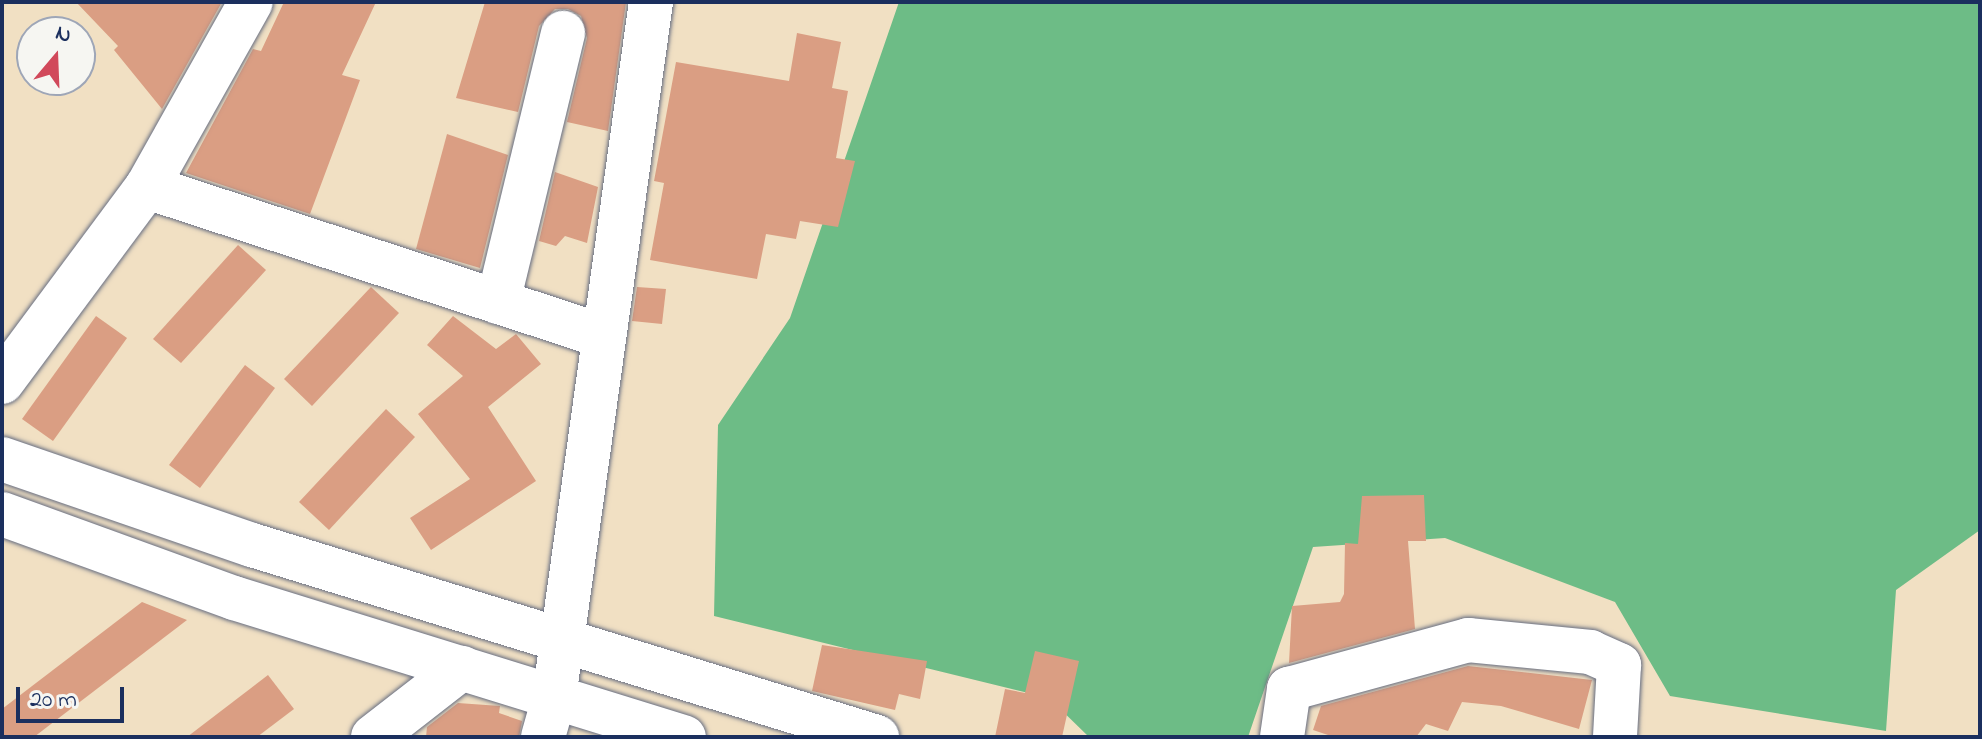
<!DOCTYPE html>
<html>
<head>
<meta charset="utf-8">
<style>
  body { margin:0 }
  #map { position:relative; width:1982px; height:739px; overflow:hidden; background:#f1e0c3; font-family:"Indie Flower",sans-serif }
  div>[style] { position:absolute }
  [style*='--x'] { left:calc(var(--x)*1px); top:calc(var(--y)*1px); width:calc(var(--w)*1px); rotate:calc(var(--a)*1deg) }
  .forest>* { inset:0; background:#6dbc86 }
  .building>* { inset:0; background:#da9e83 }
  .roads { filter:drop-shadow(0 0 2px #666d81) drop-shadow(0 0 2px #666d81) }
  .minor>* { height:44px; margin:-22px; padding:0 22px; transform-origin:22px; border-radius:22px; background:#fff }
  span { translate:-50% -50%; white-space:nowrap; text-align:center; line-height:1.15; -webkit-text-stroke:6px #f6f6f2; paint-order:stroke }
  .frame { position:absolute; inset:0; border:4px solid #1b2f5e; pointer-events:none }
  .north { position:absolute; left:16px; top:16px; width:80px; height:80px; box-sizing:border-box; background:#f6f6f2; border:2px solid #9ea6b7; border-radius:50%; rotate:19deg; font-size:22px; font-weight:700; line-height:32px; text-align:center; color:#1b2f5e }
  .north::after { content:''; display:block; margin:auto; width:28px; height:36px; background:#d1495b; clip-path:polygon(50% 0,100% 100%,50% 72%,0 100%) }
  .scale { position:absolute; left:16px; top:687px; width:108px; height:36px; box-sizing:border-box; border:4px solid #1b2f5e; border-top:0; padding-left:10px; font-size:24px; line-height:28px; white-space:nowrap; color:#1b2f5e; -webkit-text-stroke:6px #f6f6f2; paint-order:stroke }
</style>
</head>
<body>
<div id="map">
  <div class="forest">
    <div style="clip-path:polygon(899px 2px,1980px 2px,1980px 530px,1896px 590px,1886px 731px,1670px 696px,1615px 602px,1445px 538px,1313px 547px,1248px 737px,1089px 737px,1049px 698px,714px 616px,718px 425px,790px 318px)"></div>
  </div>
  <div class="building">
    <div style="clip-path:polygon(76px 2px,222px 2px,162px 109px,114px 50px,118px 46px)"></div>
    <div style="clip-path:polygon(284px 2px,376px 2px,342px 75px,360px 80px,310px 214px,186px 173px,253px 49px,261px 51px)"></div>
    <div style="clip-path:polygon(485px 2px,626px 2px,608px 131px,567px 122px,587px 38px,581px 16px,568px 9px,555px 9px,539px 26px,518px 112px,456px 98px)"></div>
    <div style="clip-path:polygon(797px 33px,841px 42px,832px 88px,848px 91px,836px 158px,855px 161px,838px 227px,800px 221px,796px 239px,766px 234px,757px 279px,650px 260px,664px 183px,654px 181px,676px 62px,789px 81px)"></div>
    <div style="clip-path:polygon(447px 134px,508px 155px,480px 268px,416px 249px)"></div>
    <div style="clip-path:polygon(555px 172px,598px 187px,587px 243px,565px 236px,556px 246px,539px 241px)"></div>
    <div style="clip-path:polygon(238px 245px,266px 270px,181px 363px,153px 339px)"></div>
    <div style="clip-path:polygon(371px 287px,399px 313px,312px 406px,284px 379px)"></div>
    <div style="clip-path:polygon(637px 287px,666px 289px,662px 324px,632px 321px)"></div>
    <div style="clip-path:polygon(96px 316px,127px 338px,53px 441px,22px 419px)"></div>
    <div style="clip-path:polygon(453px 316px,496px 349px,516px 334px,541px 364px,488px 407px,536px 481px,431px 550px,410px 518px,470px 479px,418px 414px,463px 376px,427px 345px)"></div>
    <div style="clip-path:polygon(245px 365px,275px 388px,200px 488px,169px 465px)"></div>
    <div style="clip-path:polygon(386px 409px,415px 437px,329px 530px,299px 502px)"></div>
    <div style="clip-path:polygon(1424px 495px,1426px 541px,1408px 541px,1415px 629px,1289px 663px,1292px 606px,1340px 602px,1344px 594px,1345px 543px,1358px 544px,1362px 496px)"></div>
    <div style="clip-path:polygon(142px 602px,187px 620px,34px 737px,2px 737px,2px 709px)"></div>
    <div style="clip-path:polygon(822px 645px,927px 661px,920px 699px,899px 694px,895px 710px,812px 691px)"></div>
    <div style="clip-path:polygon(1035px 651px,1079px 661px,1062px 737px,995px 737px,1005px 689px,1025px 693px)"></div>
    <div style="clip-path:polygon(1468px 666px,1592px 680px,1579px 729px,1501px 706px,1462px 702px,1448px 731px,1426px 724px,1416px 737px,1334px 737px,1313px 730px,1321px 706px)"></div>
    <div style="clip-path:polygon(268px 675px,294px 709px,257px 737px,187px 737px)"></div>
    <div style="clip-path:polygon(458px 703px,500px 706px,499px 713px,522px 721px,519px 737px,426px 737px,427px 727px)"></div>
  </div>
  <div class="roads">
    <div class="minor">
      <div style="--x:147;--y:187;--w:479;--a:18.1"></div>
      <div style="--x:498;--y:302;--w:277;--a:-76.4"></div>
      <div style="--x:2;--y:382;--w:243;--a:-53.4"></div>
      <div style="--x:147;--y:187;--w:212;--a:-60.7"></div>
      <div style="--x:2;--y:459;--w:264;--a:19"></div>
      <div style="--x:252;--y:545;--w:654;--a:17.08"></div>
      <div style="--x:2;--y:514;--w:247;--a:19.9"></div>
      <div style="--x:234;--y:598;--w:471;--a:17.2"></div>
      <div style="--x:373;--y:737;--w:113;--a:-37.8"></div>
      <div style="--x:543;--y:737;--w:41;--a:-74.2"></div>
      <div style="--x:554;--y:698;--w:703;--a:-82.07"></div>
      <div style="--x:1282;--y:737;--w:49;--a:-81.7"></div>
      <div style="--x:1289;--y:689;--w:186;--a:-15.3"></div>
      <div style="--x:1468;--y:640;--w:123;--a:5.6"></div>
      <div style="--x:1590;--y:652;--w:32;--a:24"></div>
      <div style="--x:1619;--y:665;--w:72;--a:93.2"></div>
    </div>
  </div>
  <div class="frame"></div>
  <div class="north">N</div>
  <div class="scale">20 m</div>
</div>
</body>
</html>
